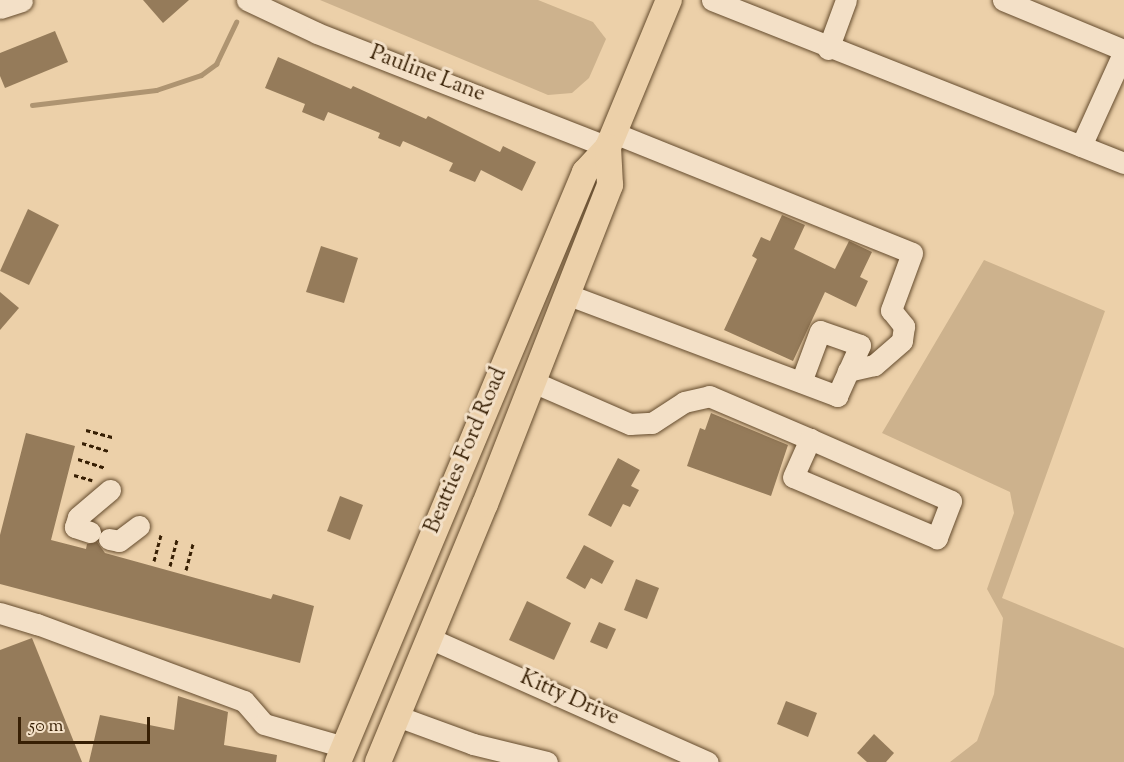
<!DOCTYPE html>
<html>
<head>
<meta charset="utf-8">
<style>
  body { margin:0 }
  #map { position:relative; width:1124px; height:762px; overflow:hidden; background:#ecd0a9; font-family:"Sorts Mill Goudy",serif }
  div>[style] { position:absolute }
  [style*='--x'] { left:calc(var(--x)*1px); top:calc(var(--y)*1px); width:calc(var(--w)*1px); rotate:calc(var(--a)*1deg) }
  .green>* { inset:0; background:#cdb28d }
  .stream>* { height:5px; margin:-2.5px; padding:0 2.5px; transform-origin:2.5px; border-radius:2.5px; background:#ae9471 }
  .building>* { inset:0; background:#957b5a }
  .path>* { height:3px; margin-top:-1.5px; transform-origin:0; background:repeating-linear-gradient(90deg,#371f04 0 4.5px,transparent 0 7.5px) }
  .roads { filter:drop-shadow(0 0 2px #644b2d) drop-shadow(0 0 2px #644b2d) }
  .minor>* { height:21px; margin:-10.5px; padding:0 10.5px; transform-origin:10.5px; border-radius:10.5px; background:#f3e0c7 }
  .major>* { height:26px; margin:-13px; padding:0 13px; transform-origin:13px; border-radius:13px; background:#ecd0a9 }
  span { translate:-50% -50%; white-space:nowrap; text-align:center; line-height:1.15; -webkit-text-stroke:6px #f3e0c7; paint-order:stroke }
  .street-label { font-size:22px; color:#371f04 }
  .scale { position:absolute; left:18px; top:717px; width:132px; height:27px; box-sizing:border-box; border:3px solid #371f04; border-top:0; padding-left:8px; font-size:18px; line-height:21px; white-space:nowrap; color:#371f04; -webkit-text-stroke:4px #f3e0c7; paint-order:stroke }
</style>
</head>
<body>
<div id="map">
  <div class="green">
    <div style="clip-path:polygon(320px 0,538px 0,593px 22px,606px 39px,589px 78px,572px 93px,548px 95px)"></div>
    <div style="clip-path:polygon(984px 260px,1105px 311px,1002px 598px,1124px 648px,1124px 762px,950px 762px,977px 741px,994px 694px,1003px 618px,987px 589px,1014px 513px,1010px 492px,882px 433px)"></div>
  </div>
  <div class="stream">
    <div style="--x:32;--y:105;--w:125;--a:-6.9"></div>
    <div style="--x:156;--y:90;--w:47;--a:-18.4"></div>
    <div style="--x:201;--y:75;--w:19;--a:-36"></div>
    <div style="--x:216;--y:64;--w:47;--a:-64.5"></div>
  </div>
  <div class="building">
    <div style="clip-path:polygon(143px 0,189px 0,163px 23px)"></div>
    <div style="clip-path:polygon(55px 31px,68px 62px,5px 88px,0 76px,0 53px)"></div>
    <div style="clip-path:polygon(278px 57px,351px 89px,353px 86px,426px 119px,428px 116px,500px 152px,503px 146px,536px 162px,522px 191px,481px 170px,475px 182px,449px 171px,453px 163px,403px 141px,400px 147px,378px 138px,380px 133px,328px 112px,324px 121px,302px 112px,305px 104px,265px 88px)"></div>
    <div style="clip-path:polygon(28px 209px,59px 225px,29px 285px,0 271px)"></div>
    <div style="clip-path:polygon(782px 215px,805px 225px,794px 249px,835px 269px,849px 241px,872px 252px,860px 277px,868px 281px,856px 307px,825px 292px,793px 361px,724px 330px,757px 259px,752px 256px,761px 237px,770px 241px)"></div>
    <div style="clip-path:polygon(321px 246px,358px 258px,344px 303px,306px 292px)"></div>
    <div style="clip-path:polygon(0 292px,19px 308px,0 330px)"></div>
    <div style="clip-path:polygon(711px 413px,788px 445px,771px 496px,687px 466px,700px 428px,705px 430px)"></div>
    <div style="clip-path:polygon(26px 433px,75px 446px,51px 540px,86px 549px,87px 544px,97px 542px,105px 553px,271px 599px,273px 594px,314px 606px,300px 663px,0 584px,0 535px)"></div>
    <div style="clip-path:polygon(618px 458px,640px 470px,631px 486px,639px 490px,630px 507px,623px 504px,611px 527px,588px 515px)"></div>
    <div style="clip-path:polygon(340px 496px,363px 505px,350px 540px,327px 531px)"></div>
    <div style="clip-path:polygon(584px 545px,614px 561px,602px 584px,591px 578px,585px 589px,566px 578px)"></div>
    <div style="clip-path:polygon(636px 579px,659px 588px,647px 619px,624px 610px)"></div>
    <div style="clip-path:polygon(527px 601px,571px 623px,554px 660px,509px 640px)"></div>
    <div style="clip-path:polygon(599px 622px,616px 629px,607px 649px,590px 642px)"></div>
    <div style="clip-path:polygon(32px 638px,82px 762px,0 762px,0 650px)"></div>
    <div style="clip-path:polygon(178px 696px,228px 712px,224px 745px,277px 755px,276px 762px,89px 762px,100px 715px,174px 730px)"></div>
    <div style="clip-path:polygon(786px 701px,817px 713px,808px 737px,777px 724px)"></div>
    <div style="clip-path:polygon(874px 734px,894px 753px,886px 762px,867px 762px,857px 753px)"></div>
  </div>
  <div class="path">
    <div style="--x:86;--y:430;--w:28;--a:15"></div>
    <div style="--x:82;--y:443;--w:28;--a:17"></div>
    <div style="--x:78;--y:459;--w:29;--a:18"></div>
    <div style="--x:74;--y:475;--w:19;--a:16"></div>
    <div style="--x:154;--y:561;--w:27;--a:-75"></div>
    <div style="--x:170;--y:566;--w:28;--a:-75"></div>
    <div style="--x:186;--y:570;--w:27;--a:-75"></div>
  </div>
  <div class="roads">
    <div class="minor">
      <div style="--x:247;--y:0;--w:77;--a:25.2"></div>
      <div style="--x:317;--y:33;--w:313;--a:21.4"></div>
      <div style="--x:712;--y:0;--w:443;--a:21.6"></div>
      <div style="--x:1003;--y:0;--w:131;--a:22.5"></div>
      <div style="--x:0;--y:8;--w:23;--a:-18"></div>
      <div style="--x:828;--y:49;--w:52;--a:-69.8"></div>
      <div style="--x:614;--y:133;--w:321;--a:21.9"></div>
      <div style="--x:912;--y:253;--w:61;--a:110.2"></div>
      <div style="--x:891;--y:310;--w:21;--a:51"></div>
      <div style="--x:904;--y:326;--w:15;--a:98"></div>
      <div style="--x:902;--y:341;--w:37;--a:139"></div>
      <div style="--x:874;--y:365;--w:27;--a:167"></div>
      <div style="--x:1081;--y:146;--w:104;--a:-65.6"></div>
      <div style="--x:566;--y:294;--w:290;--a:20.6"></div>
      <div style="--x:837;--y:396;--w:56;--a:-65.7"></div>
      <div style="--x:860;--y:345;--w:42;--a:-160.7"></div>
      <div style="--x:820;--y:331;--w:54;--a:110.4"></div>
      <div style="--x:531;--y:381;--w:108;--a:23.5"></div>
      <div style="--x:630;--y:424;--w:22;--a:-3"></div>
      <div style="--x:652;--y:423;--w:38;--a:-33"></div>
      <div style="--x:684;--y:402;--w:26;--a:-13"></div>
      <div style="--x:709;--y:396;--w:110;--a:23.1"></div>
      <div style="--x:810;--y:439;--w:154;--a:23.7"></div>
      <div style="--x:951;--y:501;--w:40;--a:111"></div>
      <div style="--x:937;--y:538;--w:156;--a:-157"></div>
      <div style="--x:793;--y:477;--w:42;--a:-65.9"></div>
      <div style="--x:90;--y:532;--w:16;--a:-162"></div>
      <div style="--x:75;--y:527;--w:10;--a:-73"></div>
      <div style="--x:78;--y:517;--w:42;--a:-40.2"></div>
      <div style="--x:109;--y:539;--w:10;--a:11"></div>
      <div style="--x:119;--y:541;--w:25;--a:-37"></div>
      <div style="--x:0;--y:613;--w:39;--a:17"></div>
      <div style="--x:37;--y:624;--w:221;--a:20.4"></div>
      <div style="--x:244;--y:701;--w:30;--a:49"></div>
      <div style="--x:264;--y:724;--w:83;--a:16"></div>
      <div style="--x:429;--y:638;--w:305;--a:24"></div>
      <div style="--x:397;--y:716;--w:81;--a:20.2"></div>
      <div style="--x:473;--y:744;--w:76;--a:13.7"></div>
    </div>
    <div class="major">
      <div style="--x:338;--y:762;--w:640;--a:-67.28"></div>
      <div style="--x:585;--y:172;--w:34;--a:-47"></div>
      <div style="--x:608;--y:147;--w:159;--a:-67.5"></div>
      <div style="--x:378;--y:762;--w:279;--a:-67.5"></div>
      <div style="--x:485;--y:504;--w:343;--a:-68.6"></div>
      <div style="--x:610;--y:185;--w:38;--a:-93"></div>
    </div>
  </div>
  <div class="street-label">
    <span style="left:427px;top:75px;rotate:21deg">Pauline Lane</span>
    <span style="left:467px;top:451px;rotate:-67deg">Beatties Ford Road</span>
    <span style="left:569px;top:699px;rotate:24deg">Kitty Drive</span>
  </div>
  <div class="scale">50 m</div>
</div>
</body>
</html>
